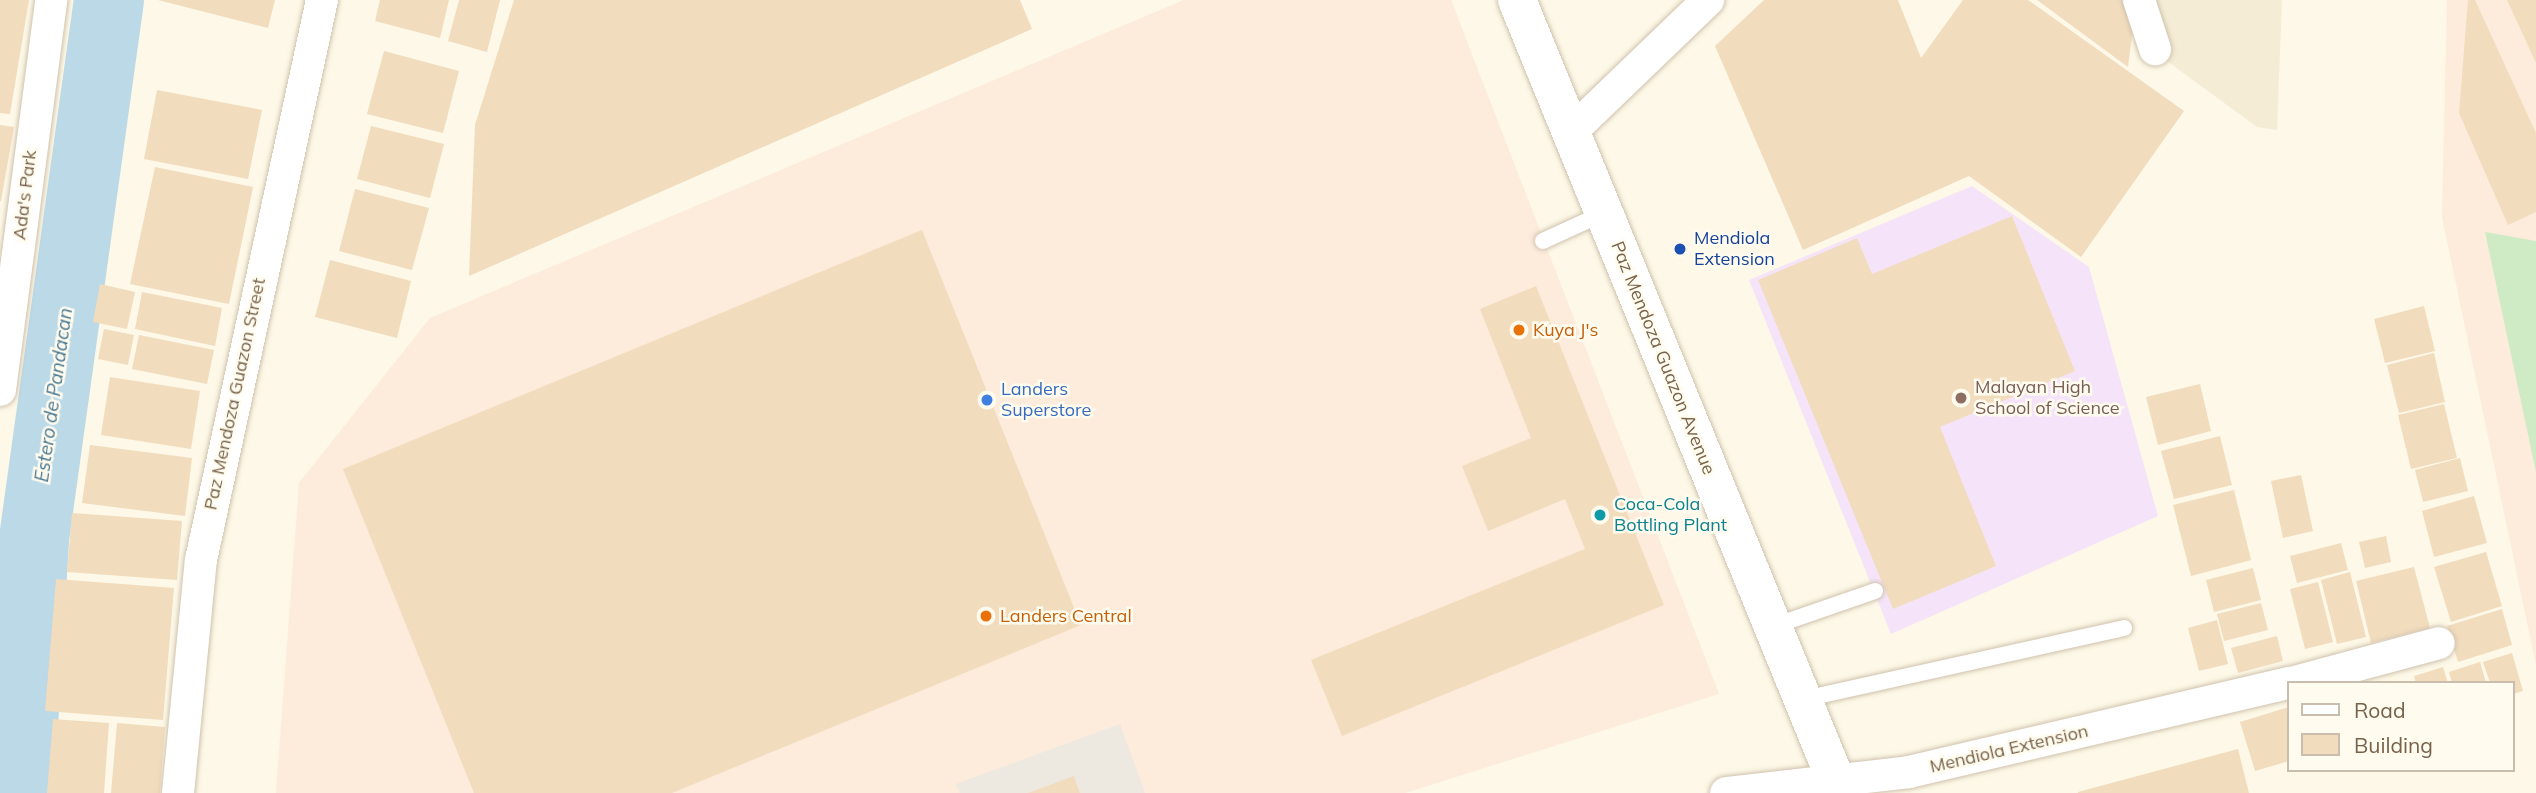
<!DOCTYPE html>
<html>
<head>
<meta charset="utf-8">
<style>
  body { margin:0 }
  #map { position:relative; width:2536px; height:793px; overflow:hidden; background:#fdf8e7; font-family:Mulish,sans-serif }
  div>[style] { position:absolute }
  [style*='--x'] { left:calc(var(--x)*1px); top:calc(var(--y)*1px); width:calc(var(--w)*1px); rotate:calc(var(--a)*1deg) }
  .residential>* { inset:0; background:#f4ecd5 }
  .commercial>* { inset:0; background:#fdebdb }
  .industrial>* { inset:0; background:#ede9e1 }
  .education>* { inset:0; background:#f5e4f9 }
  .green>* { inset:0; background:#ceebc5 }
  .river>* { height:70px; margin:-35px; padding:0 35px; transform-origin:35px; border-radius:35px; background:#bbd9e7 }
  .building>* { inset:0; background:#f2dcbe }
  .roads { filter:drop-shadow(0 0 2px #cfc2ad) drop-shadow(0 0 2px #cfc2ad) }
  .lane>* { height:16px; margin:-8px; padding:0 8px; transform-origin:8px; border-radius:8px; background:#fff }
  .street>* { height:32px; margin:-16px; padding:0 16px; transform-origin:16px; border-radius:16px; background:#fff }
  .secondary>* { height:38px; margin:-19px; padding:0 19px; transform-origin:19px; border-radius:19px; background:#fff }
  .dots>* { width:19px; height:19px; translate:-50% -50%; box-sizing:border-box; border:4px solid #fffbee; border-radius:50% }
  span { translate:-50% -50%; white-space:nowrap; text-align:center; line-height:1.15; -webkit-text-stroke:5px #fffbee; paint-order:stroke }
  .street-label { font-size:18px; color:#77624b }
  .transit-label { font-size:18px; color:#164399 }
  .left { translate:0 -50%; text-align:left }
  .food-label { font-size:18px; color:#c56008 }
  .education-label { font-size:18px; color:#785e54 }
  .shop-label { font-size:18px; color:#366cbe }
  .culture-label { font-size:18px; color:#0d838f }
  .water-label { font-size:19px; color:#477892; font-style:italic }
  .legend { position:absolute; left:2287px; top:681px; width:228px; height:91px; box-sizing:border-box; background:#fffbee; border:2px solid #c9bead; margin:0; padding:9px 12px; list-style:none; font-size:21px; color:#77624b }
  .legend li { display:flex; align-items:center; gap:14px; height:35px }
  .legend b { width:35px; border:2px solid #c9bead }
</style>
</head>
<body>
<div id="map">
  <div class="residential">
    <div style="clip-path:polygon(2084px 0,2282px 0,2277px 130px,2257px 127px)"></div>
  </div>
  <div class="commercial">
    <div style="clip-path:polygon(1184px 0,1451px 0,1719px 694px,1405px 793px,276px 793px,299px 483px,430px 318px)"></div>
    <div style="clip-path:polygon(2447px 0,2536px 0,2536px 665px,2442px 217px)"></div>
  </div>
  <div class="industrial">
    <div style="clip-path:polygon(1120px 724px,1145px 793px,960px 793px,956px 784px)"></div>
  </div>
  <div class="education">
    <div style="clip-path:polygon(1972px 186px,2089px 267px,2158px 516px,1891px 634px,1749px 280px)"></div>
  </div>
  <div class="green">
    <div style="clip-path:polygon(2485px 232px,2536px 241px,2536px 472px)"></div>
  </div>
  <div class="river">
    <div style="--x:19;--y:793;--w:254;--a:-86.6"></div>
    <div style="--x:34;--y:539;--w:544;--a:-82.08"></div>
  </div>
  <div class="building">
    <div style="clip-path:polygon(0 0,29px 0,10px 114px,0 113px)"></div>
    <div style="clip-path:polygon(158px 0,275px 0,268px 28px)"></div>
    <div style="clip-path:polygon(380px 0,449px 0,440px 38px,375px 21px)"></div>
    <div style="clip-path:polygon(459px 0,500px 0,487px 52px,448px 41px)"></div>
    <div style="clip-path:polygon(514px 0,1020px 0,1032px 29px,469px 276px,475px 125px)"></div>
    <div style="clip-path:polygon(1764px 0,1898px 0,1921px 58px,1963px 0,2028px 0,2184px 111px,2081px 257px,1969px 176px,1803px 250px,1715px 46px)"></div>
    <div style="clip-path:polygon(2037px 0,2121px 0,2135px 11px,2128px 67px)"></div>
    <div style="clip-path:polygon(2468px 0,2475px 0,2536px 133px,2536px 212px,2508px 225px,2459px 113px)"></div>
    <div style="clip-path:polygon(2507px 0,2536px 0,2536px 63px)"></div>
    <div style="clip-path:polygon(384px 51px,459px 71px,443px 133px,367px 114px)"></div>
    <div style="clip-path:polygon(157px 90px,262px 110px,248px 179px,144px 159px)"></div>
    <div style="clip-path:polygon(0 125px,14px 127px,1px 201px,0 201px)"></div>
    <div style="clip-path:polygon(371px 126px,444px 144px,430px 198px,357px 179px)"></div>
    <div style="clip-path:polygon(155px 167px,253px 187px,229px 304px,130px 284px)"></div>
    <div style="clip-path:polygon(355px 189px,429px 208px,412px 270px,339px 251px)"></div>
    <div style="clip-path:polygon(2012px 216px,2075px 371px,1940px 427px,1996px 566px,1893px 609px,1758px 280px,1857px 238px,1872px 274px)"></div>
    <div style="clip-path:polygon(922px 230px,1081px 625px,672px 793px,474px 793px,343px 469px)"></div>
    <div style="clip-path:polygon(330px 260px,411px 281px,397px 338px,315px 317px)"></div>
    <div style="clip-path:polygon(100px 284px,135px 292px,127px 329px,93px 322px)"></div>
    <div style="clip-path:polygon(1536px 286px,1664px 605px,1342px 736px,1311px 660px,1585px 549px,1565px 499px,1488px 531px,1462px 466px,1531px 438px,1480px 309px)"></div>
    <div style="clip-path:polygon(142px 292px,222px 308px,215px 346px,135px 329px)"></div>
    <div style="clip-path:polygon(2424px 306px,2435px 351px,2385px 363px,2374px 319px)"></div>
    <div style="clip-path:polygon(104px 329px,134px 335px,128px 365px,98px 359px)"></div>
    <div style="clip-path:polygon(139px 335px,214px 350px,207px 384px,132px 369px)"></div>
    <div style="clip-path:polygon(2434px 353px,2445px 402px,2399px 413px,2387px 365px)"></div>
    <div style="clip-path:polygon(110px 377px,200px 391px,191px 449px,101px 435px)"></div>
    <div style="clip-path:polygon(2200px 384px,2211px 431px,2158px 445px,2146px 397px)"></div>
    <div style="clip-path:polygon(2444px 404px,2457px 458px,2411px 469px,2398px 415px)"></div>
    <div style="clip-path:polygon(2220px 436px,2232px 485px,2174px 499px,2161px 451px)"></div>
    <div style="clip-path:polygon(90px 445px,192px 458px,185px 516px,82px 503px)"></div>
    <div style="clip-path:polygon(2460px 458px,2468px 491px,2423px 502px,2415px 470px)"></div>
    <div style="clip-path:polygon(2301px 475px,2313px 531px,2283px 538px,2271px 481px)"></div>
    <div style="clip-path:polygon(2234px 490px,2251px 560px,2191px 576px,2173px 505px)"></div>
    <div style="clip-path:polygon(2474px 496px,2487px 543px,2434px 557px,2422px 511px)"></div>
    <div style="clip-path:polygon(72px 513px,182px 521px,177px 580px,67px 572px)"></div>
    <div style="clip-path:polygon(2386px 536px,2391px 562px,2365px 568px,2359px 542px)"></div>
    <div style="clip-path:polygon(2341px 543px,2348px 570px,2297px 583px,2290px 556px)"></div>
    <div style="clip-path:polygon(2486px 552px,2502px 606px,2451px 622px,2434px 567px)"></div>
    <div style="clip-path:polygon(2414px 567px,2430px 628px,2371px 643px,2356px 581px)"></div>
    <div style="clip-path:polygon(2253px 568px,2261px 600px,2214px 612px,2206px 580px)"></div>
    <div style="clip-path:polygon(2350px 572px,2366px 637px,2337px 644px,2321px 580px)"></div>
    <div style="clip-path:polygon(56px 579px,174px 588px,163px 720px,45px 711px)"></div>
    <div style="clip-path:polygon(2318px 582px,2333px 642px,2305px 649px,2290px 589px)"></div>
    <div style="clip-path:polygon(2261px 603px,2268px 630px,2224px 641px,2217px 614px)"></div>
    <div style="clip-path:polygon(2502px 609px,2512px 645px,2458px 662px,2447px 626px)"></div>
    <div style="clip-path:polygon(2217px 620px,2228px 664px,2199px 671px,2188px 628px)"></div>
    <div style="clip-path:polygon(2277px 636px,2283px 661px,2238px 673px,2231px 648px)"></div>
    <div style="clip-path:polygon(2512px 653px,2523px 691px,2513px 694px,2513px 683px,2490px 683px,2483px 662px)"></div>
    <div style="clip-path:polygon(2480px 662px,2486px 683px,2452px 683px,2449px 672px)"></div>
    <div style="clip-path:polygon(2443px 667px,2448px 683px,2416px 683px,2414px 676px)"></div>
    <div style="clip-path:polygon(2289px 707px,2289px 761px,2255px 771px,2240px 722px)"></div>
    <div style="clip-path:polygon(53px 719px,109px 723px,104px 793px,47px 793px)"></div>
    <div style="clip-path:polygon(117px 723px,165px 727px,160px 793px,111px 793px)"></div>
    <div style="clip-path:polygon(2238px 749px,2249px 793px,2078px 793px,2078px 792px)"></div>
    <div style="clip-path:polygon(1074px 776px,1080px 793px,1028px 793px)"></div>
  </div>
  <div class="roads">
    <div class="lane">
      <div style="--x:1543;--y:241;--w:67;--a:-24.7"></div>
      <div style="--x:1774;--y:626;--w:107;--a:-19.1"></div>
      <div style="--x:1804;--y:699;--w:328;--a:-12.5"></div>
    </div>
    <div class="street">
      <div style="--x:2139;--y:0;--w:52;--a:71.9"></div>
      <div style="--x:1570;--y:133;--w:192;--a:-43.9"></div>
      <div style="--x:0;--y:390;--w:393;--a:-82.5"></div>
      <div style="--x:2291;--y:683;--w:153;--a:-15.1"></div>
      <div style="--x:178;--y:793;--w:234;--a:-84.4"></div>
      <div style="--x:201;--y:560;--w:573;--a:-77.81"></div>
      <div style="--x:1726;--y:793;--w:184;--a:-6.5"></div>
      <div style="--x:1909;--y:772;--w:390;--a:-13.2"></div>
    </div>
    <div class="secondary">
      <div style="--x:1517;--y:0;--w:857;--a:67.78"></div>
    </div>
  </div>
  <div class="dots">
    <div style="left:1680px;top:249px;background:#1a4fb4"></div>
    <div style="left:1519px;top:330px;background:#e8710a"></div>
    <div style="left:1961px;top:398px;background:#8d6e63"></div>
    <div style="left:987px;top:400px;background:#3f7fe0"></div>
    <div style="left:1600px;top:515px;background:#0f9aa8"></div>
    <div style="left:986px;top:616px;background:#e8710a"></div>
  </div>
  <div class="street-label">
    <span style="left:25px;top:195px;rotate:-83deg">Ada's Park</span>
    <span style="left:1663px;top:358px;rotate:68deg">Paz Mendoza Guazon Avenue</span>
    <span style="left:235px;top:394px;rotate:-78deg">Paz Mendoza Guazon Street</span>
    <span style="left:2009px;top:749px;rotate:-13deg">Mendiola Extension</span>
  </div>
  <div class="transit-label">
    <span class="left" style="left:1694px;top:249px">Mendiola<br>Extension</span>
  </div>
  <div class="food-label">
    <span class="left" style="left:1533px;top:330px">Kuya J's</span>
    <span class="left" style="left:1000px;top:616px">Landers Central</span>
  </div>
  <div class="education-label">
    <span class="left" style="left:1975px;top:398px">Malayan High<br>School of Science</span>
  </div>
  <div class="shop-label">
    <span class="left" style="left:1001px;top:400px">Landers<br>Superstore</span>
  </div>
  <div class="culture-label">
    <span class="left" style="left:1614px;top:515px">Coca-Cola<br>Bottling Plant</span>
  </div>
  <div class="water-label">
    <span style="left:54px;top:395px;rotate:-82deg">Estero de Pandacan</span>
  </div>
  <ul class="legend">
  <li><b style="height:9px;background:#fff"></b>Road</li>
  <li><b style="height:19px;background:#f2dcbe"></b>Building</li>
  </ul>
</div>
</body>
</html>
